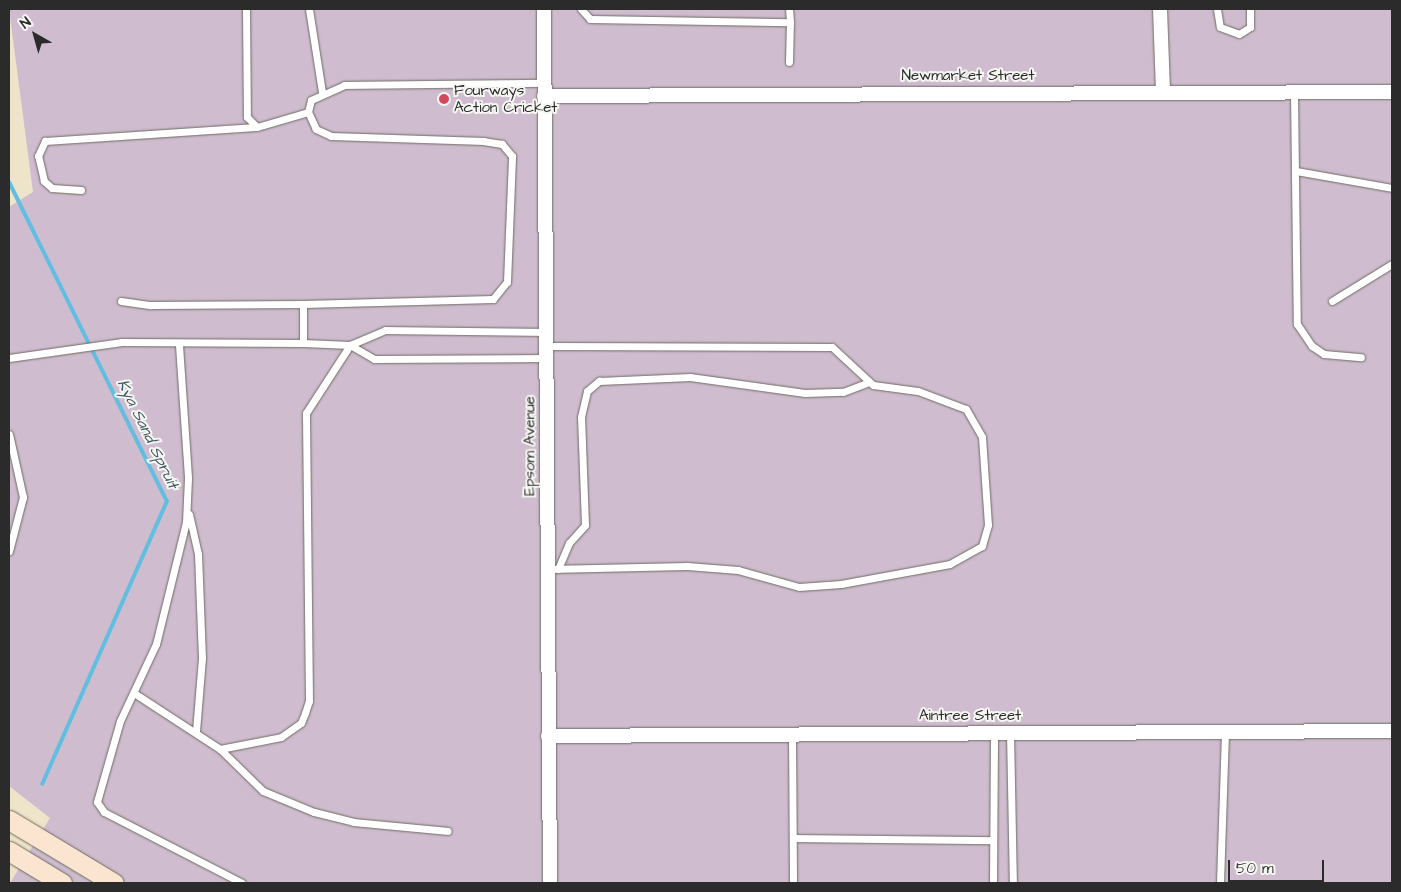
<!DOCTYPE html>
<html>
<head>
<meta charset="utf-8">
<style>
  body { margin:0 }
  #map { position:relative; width:1401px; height:892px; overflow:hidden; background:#eee4c9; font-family:"Architects Daughter",sans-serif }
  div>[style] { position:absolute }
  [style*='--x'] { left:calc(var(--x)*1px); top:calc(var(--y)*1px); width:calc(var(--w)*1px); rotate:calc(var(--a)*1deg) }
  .industrial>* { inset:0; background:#cfbdcf }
  .stream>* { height:4px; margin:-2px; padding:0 2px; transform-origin:2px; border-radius:2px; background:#62bee0 }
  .roads { filter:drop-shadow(0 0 1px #6f6c62) drop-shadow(0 0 1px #6f6c62) }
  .lane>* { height:7px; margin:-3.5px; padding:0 3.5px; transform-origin:3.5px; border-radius:3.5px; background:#fff }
  .street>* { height:14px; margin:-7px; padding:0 7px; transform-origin:7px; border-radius:7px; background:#fff }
  .secondary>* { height:19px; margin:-9.5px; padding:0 9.5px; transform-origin:9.5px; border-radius:9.5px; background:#fce5d0 }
  .dots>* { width:14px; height:14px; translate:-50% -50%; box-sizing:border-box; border:2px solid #f6f6f2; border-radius:50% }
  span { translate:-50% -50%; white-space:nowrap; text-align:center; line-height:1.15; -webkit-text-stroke:4px #f6f6f2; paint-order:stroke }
  .street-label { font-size:15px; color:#2b2b2b }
  .poi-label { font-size:15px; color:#2b2b2b }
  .left { translate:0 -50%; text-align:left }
  .water-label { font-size:16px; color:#3c5761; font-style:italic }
  .frame { position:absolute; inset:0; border:10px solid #2b2b2b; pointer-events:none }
  .north { position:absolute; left:10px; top:10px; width:50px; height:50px; -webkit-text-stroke:4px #f6f6f2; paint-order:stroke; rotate:322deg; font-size:14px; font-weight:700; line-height:20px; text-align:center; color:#2b2b2b }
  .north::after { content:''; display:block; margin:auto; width:18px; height:22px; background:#2b2b2b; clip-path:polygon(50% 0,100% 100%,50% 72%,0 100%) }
  .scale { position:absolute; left:1228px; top:860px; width:96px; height:22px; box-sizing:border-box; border:2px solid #2b2b2b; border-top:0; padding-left:6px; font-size:15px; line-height:18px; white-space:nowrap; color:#2b2b2b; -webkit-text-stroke:4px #f6f6f2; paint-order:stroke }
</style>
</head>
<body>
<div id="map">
  <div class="industrial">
    <div style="clip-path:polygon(9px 9px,1392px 9px,1392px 883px,10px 883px,50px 818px,9px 786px,9px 207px,33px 192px)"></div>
  </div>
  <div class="stream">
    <div style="--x:9;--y:182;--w:356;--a:63.7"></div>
    <div style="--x:167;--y:501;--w:309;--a:113.8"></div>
  </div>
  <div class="roads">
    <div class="lane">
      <div style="--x:246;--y:9;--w:108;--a:89.5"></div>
      <div style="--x:247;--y:117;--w:14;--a:45"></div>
      <div style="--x:257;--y:127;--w:53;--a:-16.4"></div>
      <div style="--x:308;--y:112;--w:12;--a:-76"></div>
      <div style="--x:311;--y:100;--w:36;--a:-24"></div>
      <div style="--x:344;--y:85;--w:200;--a:-0.6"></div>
      <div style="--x:309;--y:9;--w:84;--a:81.1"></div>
      <div style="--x:581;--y:9;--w:13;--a:48"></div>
      <div style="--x:590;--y:19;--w:200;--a:0.9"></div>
      <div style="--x:790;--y:22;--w:13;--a:-94"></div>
      <div style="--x:1217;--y:9;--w:18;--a:81"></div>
      <div style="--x:1220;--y:27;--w:20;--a:20"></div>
      <div style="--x:1239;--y:34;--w:13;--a:-32"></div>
      <div style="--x:1250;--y:27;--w:18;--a:-90"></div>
      <div style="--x:789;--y:62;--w:40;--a:-88.6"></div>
      <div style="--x:1294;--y:93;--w:231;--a:89.3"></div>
      <div style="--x:1297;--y:324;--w:27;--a:56"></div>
      <div style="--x:1312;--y:346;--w:14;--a:34"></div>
      <div style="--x:1324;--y:354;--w:37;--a:5"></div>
      <div style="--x:1296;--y:171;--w:97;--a:10"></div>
      <div style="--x:81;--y:190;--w:29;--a:-176"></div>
      <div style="--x:52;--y:188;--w:11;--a:-139"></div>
      <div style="--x:44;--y:181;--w:26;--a:-103"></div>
      <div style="--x:38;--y:156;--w:17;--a:-65"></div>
      <div style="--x:45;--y:141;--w:211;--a:-3.8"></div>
      <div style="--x:121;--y:301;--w:30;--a:8"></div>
      <div style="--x:151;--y:305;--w:152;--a:-0.4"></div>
      <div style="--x:303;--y:304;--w:39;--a:90"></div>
      <div style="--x:303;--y:343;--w:47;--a:2.4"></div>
      <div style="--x:350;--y:345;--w:28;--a:30"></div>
      <div style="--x:374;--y:359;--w:172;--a:-0.3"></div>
      <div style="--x:1332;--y:301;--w:70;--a:-31.7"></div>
      <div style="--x:303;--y:304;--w:190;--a:-1.5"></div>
      <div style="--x:493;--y:299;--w:22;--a:-51"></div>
      <div style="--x:507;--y:282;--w:126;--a:-87.7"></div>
      <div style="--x:512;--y:156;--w:16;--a:-130"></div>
      <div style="--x:502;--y:144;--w:18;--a:-171"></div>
      <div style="--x:484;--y:141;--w:153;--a:-178.1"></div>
      <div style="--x:331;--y:136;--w:17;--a:-155"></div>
      <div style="--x:316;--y:129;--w:19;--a:-115"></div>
      <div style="--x:179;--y:345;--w:133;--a:86.1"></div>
      <div style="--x:188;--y:478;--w:44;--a:92.6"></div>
      <div style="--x:186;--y:522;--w:126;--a:103.8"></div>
      <div style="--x:156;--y:644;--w:85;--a:115.1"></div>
      <div style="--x:120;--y:721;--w:84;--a:105.9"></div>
      <div style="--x:97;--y:802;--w:12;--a:55"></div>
      <div style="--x:104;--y:812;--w:155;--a:27.2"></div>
      <div style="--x:546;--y:346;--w:286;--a:0.2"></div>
      <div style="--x:832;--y:347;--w:56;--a:42.8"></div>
      <div style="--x:873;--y:385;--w:45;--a:7.6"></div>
      <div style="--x:918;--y:391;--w:51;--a:20.6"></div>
      <div style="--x:966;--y:409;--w:32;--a:60"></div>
      <div style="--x:982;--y:437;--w:88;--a:86.1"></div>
      <div style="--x:988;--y:525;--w:22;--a:106"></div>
      <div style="--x:982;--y:546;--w:37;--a:151"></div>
      <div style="--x:950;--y:564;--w:111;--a:169.6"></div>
      <div style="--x:841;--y:584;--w:42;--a:175.9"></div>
      <div style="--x:799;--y:587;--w:63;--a:-164.4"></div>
      <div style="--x:738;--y:570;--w:51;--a:-175.5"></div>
      <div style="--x:687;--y:566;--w:139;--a:178.8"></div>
      <div style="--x:9;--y:358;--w:114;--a:-8.1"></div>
      <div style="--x:122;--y:342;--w:181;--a:0.3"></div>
      <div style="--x:9;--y:434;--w:65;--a:77.5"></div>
      <div style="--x:23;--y:497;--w:56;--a:104.5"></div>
      <div style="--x:189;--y:514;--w:41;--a:77.3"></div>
      <div style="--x:198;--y:554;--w:104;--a:87.8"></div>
      <div style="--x:202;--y:658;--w:73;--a:94.7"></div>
      <div style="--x:558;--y:569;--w:28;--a:-67"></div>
      <div style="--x:569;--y:543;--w:24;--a:-48"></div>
      <div style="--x:585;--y:525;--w:108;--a:-92.1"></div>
      <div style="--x:581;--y:417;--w:27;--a:-77"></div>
      <div style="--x:587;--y:391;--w:16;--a:-40"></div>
      <div style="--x:599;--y:381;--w:91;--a:-2.5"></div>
      <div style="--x:690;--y:377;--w:116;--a:7.9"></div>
      <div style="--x:805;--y:393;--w:38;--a:-2"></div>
      <div style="--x:843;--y:392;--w:28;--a:-21"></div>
      <div style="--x:134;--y:693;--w:103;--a:33.1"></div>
      <div style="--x:220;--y:749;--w:60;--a:44.3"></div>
      <div style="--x:263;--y:791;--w:55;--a:22.4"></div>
      <div style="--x:314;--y:812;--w:41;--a:14"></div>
      <div style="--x:354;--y:822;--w:94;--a:5.5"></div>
      <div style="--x:1010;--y:732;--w:151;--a:88.9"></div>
      <div style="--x:792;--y:734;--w:149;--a:89.6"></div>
      <div style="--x:220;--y:749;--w:62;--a:-11.1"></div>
      <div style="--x:281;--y:737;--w:24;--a:-35"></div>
      <div style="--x:301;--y:723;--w:11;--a:-68"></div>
      <div style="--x:305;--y:713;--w:13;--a:-72"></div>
      <div style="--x:309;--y:701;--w:288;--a:-90.6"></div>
      <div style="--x:306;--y:413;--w:81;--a:-57.1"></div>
      <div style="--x:350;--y:345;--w:38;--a:-23"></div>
      <div style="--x:385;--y:330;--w:161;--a:0.7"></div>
      <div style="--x:793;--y:838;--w:200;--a:0.6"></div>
      <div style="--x:993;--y:883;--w:152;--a:-89.6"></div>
      <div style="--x:1220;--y:883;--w:152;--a:-88.1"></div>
    </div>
    <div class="street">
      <div style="--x:544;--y:9;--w:874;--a:89.61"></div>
      <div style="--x:1160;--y:9;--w:81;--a:87.9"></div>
      <div style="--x:544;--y:96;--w:848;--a:-0.27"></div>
      <div style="--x:548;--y:736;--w:844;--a:-0.34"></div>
    </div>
    <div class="secondary">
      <div style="--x:9;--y:820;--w:122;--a:31"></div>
      <div style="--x:9;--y:851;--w:62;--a:31.1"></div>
    </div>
  </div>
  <div class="dots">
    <div style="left:444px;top:99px;background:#d1495b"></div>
  </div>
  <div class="street-label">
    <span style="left:968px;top:76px">Newmarket Street</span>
    <span style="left:530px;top:446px;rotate:-90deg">Epsom Avenue</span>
    <span style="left:970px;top:716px">Aintree Street</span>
  </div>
  <div class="poi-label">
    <span class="left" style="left:454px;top:99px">Fourways<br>Action Cricket</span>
  </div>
  <div class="water-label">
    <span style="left:148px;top:434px;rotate:64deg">Kya Sand Spruit</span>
  </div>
  <div class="frame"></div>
  <div class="north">N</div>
  <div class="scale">50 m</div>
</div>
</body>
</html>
